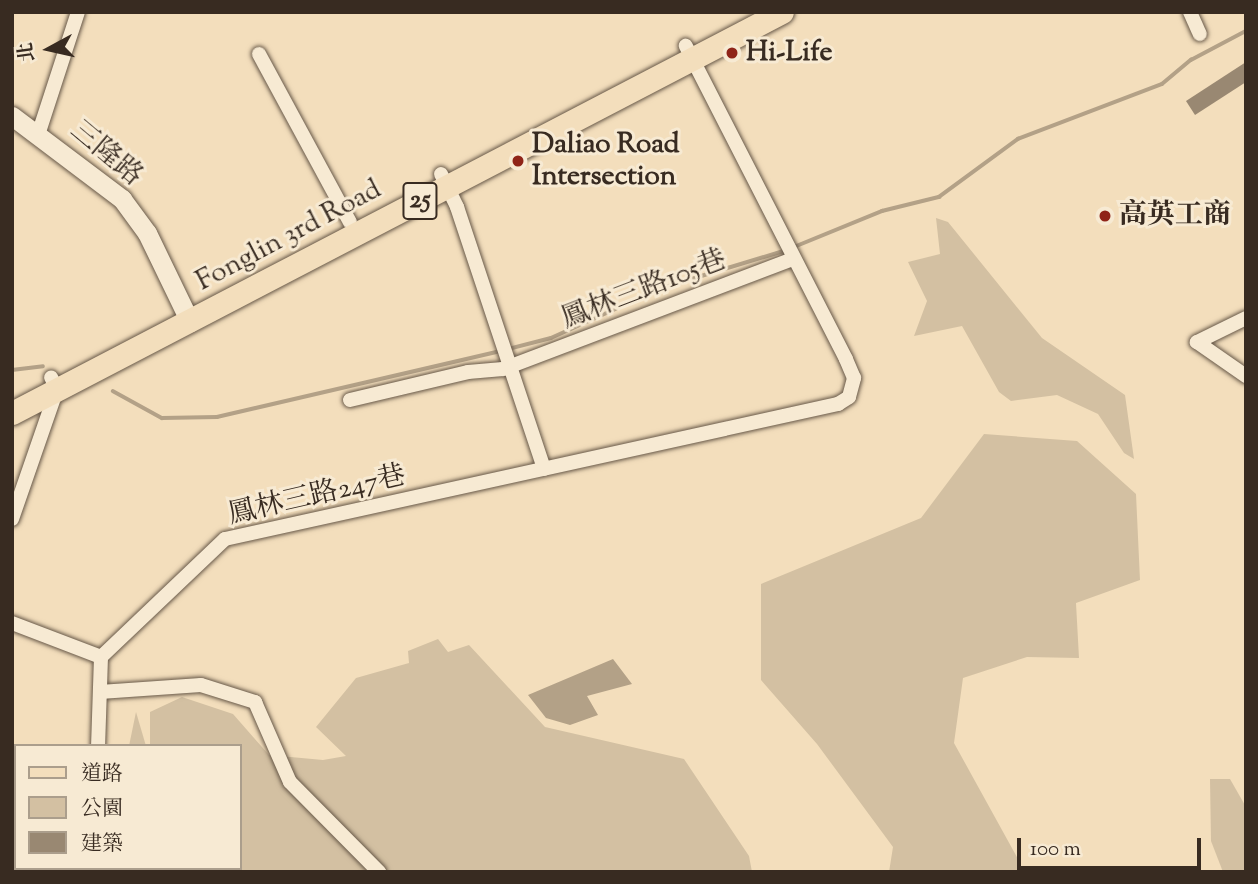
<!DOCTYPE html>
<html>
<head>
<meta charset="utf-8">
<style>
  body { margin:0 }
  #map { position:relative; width:1258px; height:884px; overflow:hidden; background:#f3debc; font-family:"Sorts Mill Goudy","Noto Serif TC",serif }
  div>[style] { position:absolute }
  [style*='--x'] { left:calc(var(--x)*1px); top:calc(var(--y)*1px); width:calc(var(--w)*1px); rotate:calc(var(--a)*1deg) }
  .green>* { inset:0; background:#d3c0a2 }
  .water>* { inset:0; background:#b3a187 }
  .stream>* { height:3.5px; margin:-1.75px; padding:0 1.75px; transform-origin:1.75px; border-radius:1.75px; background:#b3a187 }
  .building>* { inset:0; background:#998872 }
  .roads { filter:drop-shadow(0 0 2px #675848) drop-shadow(0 0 2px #675848) }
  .minor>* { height:14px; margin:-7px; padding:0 7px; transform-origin:7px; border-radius:7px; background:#f7ead3 }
  .tertiary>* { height:19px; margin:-9.5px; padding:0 9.5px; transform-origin:9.5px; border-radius:9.5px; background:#f7ead3 }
  .primary>* { height:23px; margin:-11.5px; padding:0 11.5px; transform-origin:11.5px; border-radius:11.5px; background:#f3debc }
  .dots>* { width:19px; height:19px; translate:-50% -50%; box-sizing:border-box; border:4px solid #f7ead3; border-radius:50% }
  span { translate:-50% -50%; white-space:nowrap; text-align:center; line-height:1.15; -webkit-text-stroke:6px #f7ead3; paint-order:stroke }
  .shield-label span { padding:2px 5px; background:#f7ead3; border:2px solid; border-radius:5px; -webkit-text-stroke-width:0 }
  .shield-label { font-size:26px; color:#382b21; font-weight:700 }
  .poi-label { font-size:28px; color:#382b21; font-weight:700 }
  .left { translate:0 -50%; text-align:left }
  .street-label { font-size:28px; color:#382b21 }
  .frame { position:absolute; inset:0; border:14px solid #382b21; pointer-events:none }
  .legend { position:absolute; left:14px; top:744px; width:228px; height:126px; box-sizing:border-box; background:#f7ead3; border:2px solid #ab9e8c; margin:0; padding:9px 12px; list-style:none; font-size:21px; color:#382b21 }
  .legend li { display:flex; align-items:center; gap:14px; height:35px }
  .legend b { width:35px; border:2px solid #ab9e8c }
  .north { position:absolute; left:14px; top:14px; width:70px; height:70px; -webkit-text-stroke:5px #f7ead3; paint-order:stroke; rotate:262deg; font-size:19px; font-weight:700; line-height:28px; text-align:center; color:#382b21 }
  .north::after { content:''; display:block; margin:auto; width:24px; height:32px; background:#382b21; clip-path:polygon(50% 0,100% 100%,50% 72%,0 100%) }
  .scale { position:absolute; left:1017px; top:838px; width:184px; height:32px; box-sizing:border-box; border:4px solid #382b21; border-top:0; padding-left:9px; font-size:21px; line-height:24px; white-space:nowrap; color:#382b21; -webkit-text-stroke:5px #f7ead3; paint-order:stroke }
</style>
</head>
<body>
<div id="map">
  <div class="green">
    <div style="clip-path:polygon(936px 218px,948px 222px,1042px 338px,1125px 395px,1134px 459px,1124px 453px,1098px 414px,1057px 395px,1011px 401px,999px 392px,962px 326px,914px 336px,927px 301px,908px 262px,940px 254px)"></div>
    <div style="clip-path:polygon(984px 434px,1077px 441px,1136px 494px,1140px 580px,1076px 603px,1079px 658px,1027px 657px,963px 678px,954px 743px,1018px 859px,1018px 872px,889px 872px,893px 847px,817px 744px,761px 680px,761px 584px,921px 518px)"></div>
    <div style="clip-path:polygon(438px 639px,448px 652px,469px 645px,545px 727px,684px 759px,749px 856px,752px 872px,129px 872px,127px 868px,240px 868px,240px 746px,150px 746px,150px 712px,182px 697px,233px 714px,269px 755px,323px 760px,346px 756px,316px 727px,356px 678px,409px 663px,408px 651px)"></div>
    <div style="clip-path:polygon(136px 712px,146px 746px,129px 746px)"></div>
    <div style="clip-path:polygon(1210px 779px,1230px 779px,1246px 807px,1246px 872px,1223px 872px,1211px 841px)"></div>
  </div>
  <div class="water">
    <div style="clip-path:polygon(613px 659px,632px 684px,587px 696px,598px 715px,570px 725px,546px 718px,528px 695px)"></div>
  </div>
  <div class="stream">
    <div style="--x:794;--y:247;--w:95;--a:-22.2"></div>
    <div style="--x:882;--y:211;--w:59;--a:-13.8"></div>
    <div style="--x:939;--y:197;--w:98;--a:-36.3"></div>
    <div style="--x:1018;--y:139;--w:154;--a:-20.9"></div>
    <div style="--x:1162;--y:84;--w:38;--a:-40"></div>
    <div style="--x:1191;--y:60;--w:62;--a:-27.8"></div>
    <div style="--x:508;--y:349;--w:44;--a:-14.3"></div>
    <div style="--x:551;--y:338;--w:122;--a:-24.2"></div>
    <div style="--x:662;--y:288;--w:131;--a:-16.9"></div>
    <div style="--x:12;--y:370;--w:31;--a:-7"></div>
    <div style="--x:113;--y:391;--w:56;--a:28.9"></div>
    <div style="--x:162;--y:418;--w:55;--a:-1"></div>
    <div style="--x:217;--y:417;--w:292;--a:-13.1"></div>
  </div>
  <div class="building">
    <div style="clip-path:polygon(1246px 62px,1246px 82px,1195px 115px,1186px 101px)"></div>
  </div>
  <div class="roads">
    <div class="minor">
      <div style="--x:1190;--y:12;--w:24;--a:66"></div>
      <div style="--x:259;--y:54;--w:191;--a:61.6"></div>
      <div style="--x:38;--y:135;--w:129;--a:-72"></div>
      <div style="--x:441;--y:174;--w:37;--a:64"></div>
      <div style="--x:457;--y:207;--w:276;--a:71.6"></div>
      <div style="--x:1246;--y:318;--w:55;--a:153.9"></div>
      <div style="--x:1197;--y:342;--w:60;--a:34.8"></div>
      <div style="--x:350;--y:400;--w:121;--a:-13.3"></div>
      <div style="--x:468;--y:372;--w:35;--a:-5"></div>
      <div style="--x:503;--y:369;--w:310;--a:-20.8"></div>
      <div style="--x:12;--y:519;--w:138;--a:-70.9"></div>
      <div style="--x:57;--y:389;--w:13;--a:-117"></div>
      <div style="--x:12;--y:623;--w:95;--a:20.9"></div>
      <div style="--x:101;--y:657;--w:89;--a:91.9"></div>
      <div style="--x:101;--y:657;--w:171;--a:-43.6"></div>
      <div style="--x:225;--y:539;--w:628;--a:-12.42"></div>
      <div style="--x:838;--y:404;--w:13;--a:-32"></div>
      <div style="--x:849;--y:397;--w:20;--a:-75"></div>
      <div style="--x:854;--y:378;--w:21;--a:-113"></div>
      <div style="--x:846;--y:359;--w:352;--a:-117.1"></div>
      <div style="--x:100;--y:692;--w:101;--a:-4"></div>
      <div style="--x:201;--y:685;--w:57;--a:17.5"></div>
      <div style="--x:255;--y:702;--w:87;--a:66.4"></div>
      <div style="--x:290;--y:782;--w:127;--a:45.3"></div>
      <div style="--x:12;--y:850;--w:5;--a:-37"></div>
      <div style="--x:99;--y:868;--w:4;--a:63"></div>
    </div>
    <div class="tertiary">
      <div style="--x:12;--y:116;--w:138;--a:37"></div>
      <div style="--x:122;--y:199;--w:42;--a:53.7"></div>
      <div style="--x:147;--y:233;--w:99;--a:64.2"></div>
    </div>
    <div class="primary">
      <div style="--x:12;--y:413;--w:868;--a:-27.51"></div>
    </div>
  </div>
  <div class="dots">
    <div style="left:732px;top:53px;background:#8f2418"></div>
    <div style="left:518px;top:161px;background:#8f2418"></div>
    <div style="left:1105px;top:216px;background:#8f2418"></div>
  </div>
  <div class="shield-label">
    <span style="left:420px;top:201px">25</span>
  </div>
  <div class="poi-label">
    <span class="left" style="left:746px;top:53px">Hi-Life</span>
    <span class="left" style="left:532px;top:161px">Daliao Road<br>Intersection</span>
    <span class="left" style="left:1119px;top:216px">高英工商</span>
  </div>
  <div class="street-label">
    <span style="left:106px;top:154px;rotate:40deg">三隆路</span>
    <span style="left:289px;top:236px;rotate:-28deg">Fonglin 3rd Road</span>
    <span style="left:644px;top:290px;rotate:-21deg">鳳林三路105巷</span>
    <span style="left:317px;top:496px;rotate:-13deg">鳳林三路247巷</span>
  </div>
  <div class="frame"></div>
  <ul class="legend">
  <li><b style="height:9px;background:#f3debc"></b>道路</li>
  <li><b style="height:19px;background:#d3c0a2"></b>公園</li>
  <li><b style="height:19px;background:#998872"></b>建築</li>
  </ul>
  <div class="north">北</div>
  <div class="scale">100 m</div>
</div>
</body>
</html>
